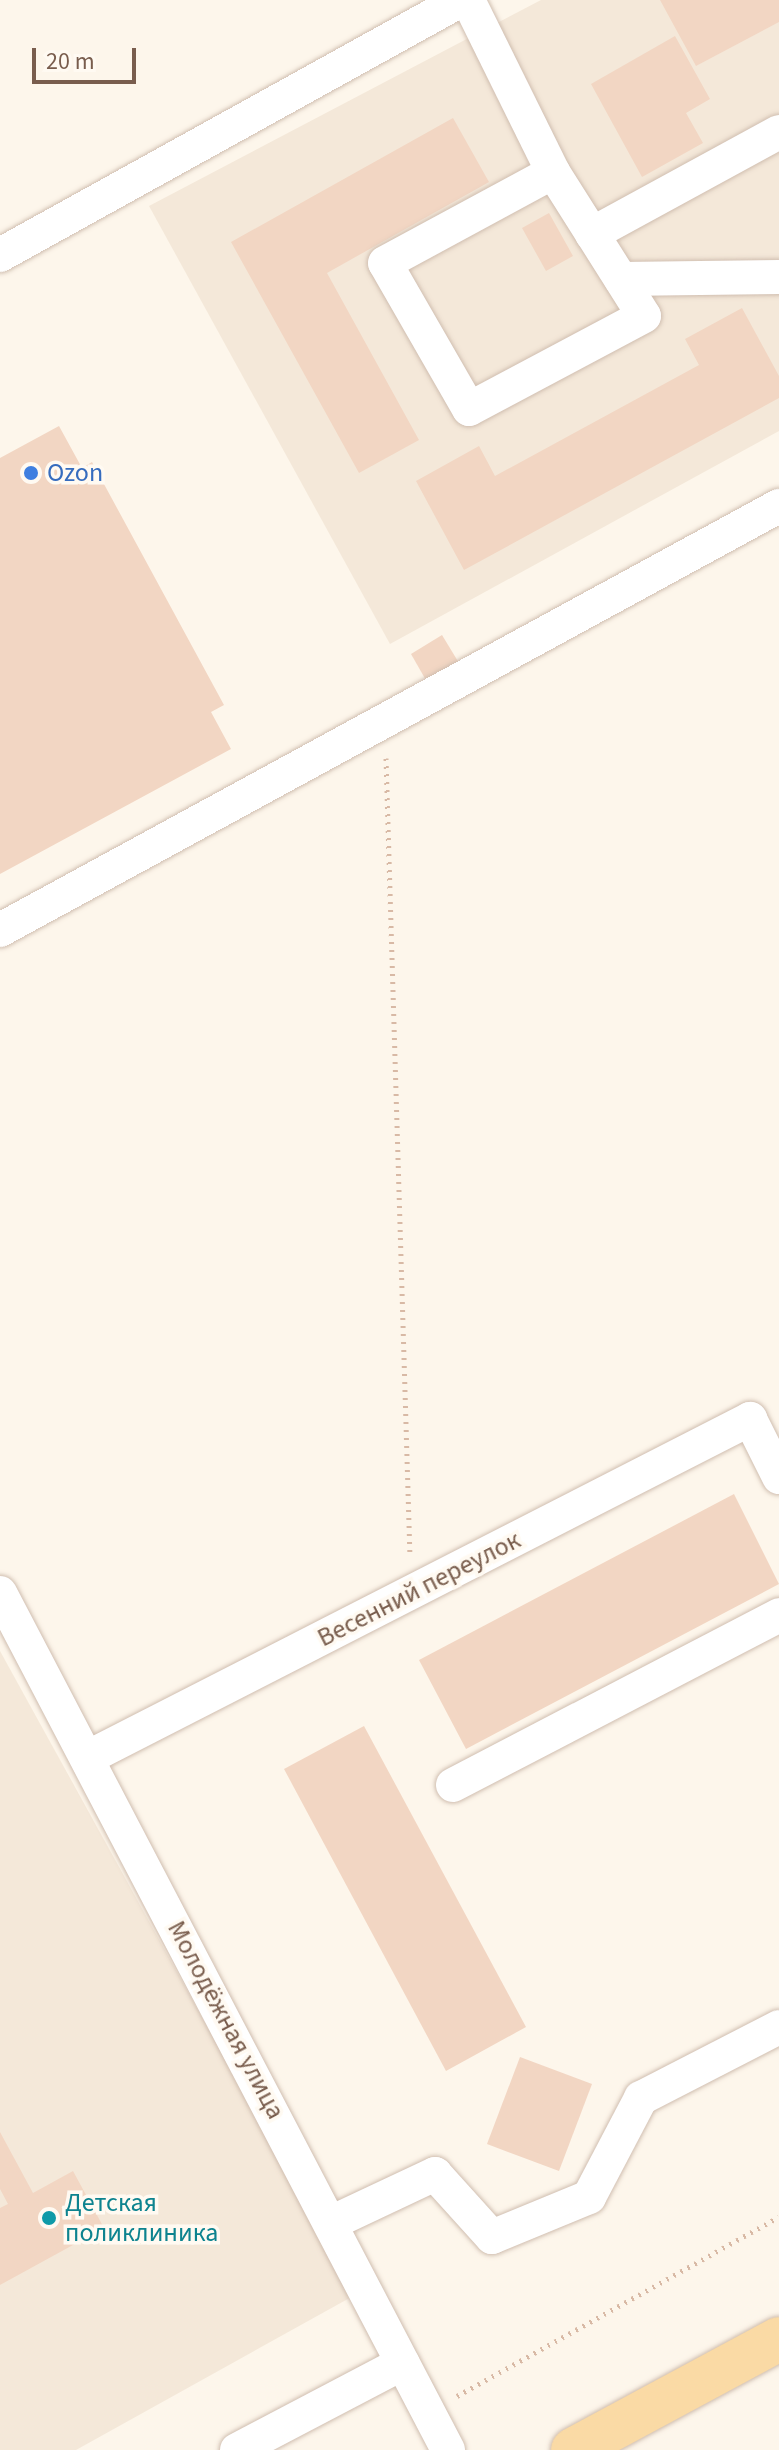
<!DOCTYPE html>
<html>
<head>
<meta charset="utf-8">
<style>
  body { margin:0 }
  #map { position:relative; width:779px; height:2450px; overflow:hidden; background:#fdf6eb; font-family:"Source Sans 3",sans-serif }
  div>[style] { position:absolute }
  [style*='--x'] { left:calc(var(--x)*1px); top:calc(var(--y)*1px); width:calc(var(--w)*1px); rotate:calc(var(--a)*1deg) }
  .residential>* { inset:0; background:#f4e8d9 }
  .building>* { inset:0; background:#f2d6c3 }
  .path>* { height:5px; margin-top:-2.5px; transform-origin:0; background:repeating-linear-gradient(90deg,#d8b9a5 0 2px,transparent 0 8px) }
  .roads { filter:drop-shadow(0 0 2px #d0beb0) drop-shadow(0 0 2px #d0beb0) }
  .minor>* { height:34px; margin:-17px; padding:0 17px; transform-origin:17px; border-radius:17px; background:#fff }
  .major>* { height:44px; margin:-22px; padding:0 22px; transform-origin:22px; border-radius:22px; background:#fadaa5 }
  .dots>* { width:22px; height:22px; translate:-50% -50%; box-sizing:border-box; border:4px solid #fffaf2; border-radius:50% }
  span { translate:-50% -50%; white-space:nowrap; text-align:center; line-height:1.15; -webkit-text-stroke:7px #fffaf2; paint-order:stroke }
  .shop-label { font-size:26px; color:#366cbe }
  .left { translate:0 -50%; text-align:left }
  .street-label { font-size:26px; color:#795d4d }
  .culture-label { font-size:26px; color:#0d838f }
  .scale { position:absolute; left:32px; top:48px; width:104px; height:36px; box-sizing:border-box; border:4px solid #795d4d; border-top:0; padding-left:10px; font-size:24px; line-height:28px; white-space:nowrap; color:#795d4d; -webkit-text-stroke:6px #fffaf2; paint-order:stroke }
</style>
</head>
<body>
<div id="map">
  <div class="residential">
    <div style="clip-path:polygon(541px 0,779px 0,779px 431px,390px 644px,149px 206px)"></div>
    <div style="clip-path:polygon(0 1651px,355px 2295px,76px 2450px,0 2450px)"></div>
  </div>
  <div class="building">
    <div style="clip-path:polygon(660px 0,779px 0,779px 22px,696px 66px)"></div>
    <div style="clip-path:polygon(675px 36px,710px 99px,686px 113px,703px 143px,642px 177px,591px 84px)"></div>
    <div style="clip-path:polygon(453px 118px,489px 182px,327px 273px,419px 440px,359px 473px,231px 242px)"></div>
    <div style="clip-path:polygon(549px 213px,573px 256px,546px 271px,522px 228px)"></div>
    <div style="clip-path:polygon(742px 308px,779px 376px,779px 398px,464px 570px,416px 481px,479px 446px,495px 476px,699px 365px,685px 339px)"></div>
    <div style="clip-path:polygon(59px 426px,82px 468px,92px 462px,224px 705px,211px 712px,231px 749px,0 874px,0 458px)"></div>
    <div style="clip-path:polygon(442px 635px,459px 663px,427px 682px,411px 654px)"></div>
    <div style="clip-path:polygon(734px 1494px,779px 1584px,466px 1749px,419px 1660px)"></div>
    <div style="clip-path:polygon(364px 1726px,526px 2027px,446px 2071px,284px 1769px)"></div>
    <div style="clip-path:polygon(520px 2057px,592px 2084px,559px 2171px,487px 2144px)"></div>
    <div style="clip-path:polygon(0 2132px,33px 2193px,73px 2171px,104px 2228px,0 2285px,0 2208px,8px 2204px,0 2189px)"></div>
  </div>
  <div class="path">
    <div style="--x:386;--y:758;--w:797;--a:88.28"></div>
    <div style="--x:457;--y:2396;--w:368;--a:-29.1"></div>
  </div>
  <div class="roads">
    <div class="minor">
      <div style="--x:468;--y:0;--w:192;--a:63.7"></div>
      <div style="--x:553;--y:172;--w:170;--a:57.7"></div>
      <div style="--x:644;--y:316;--w:198;--a:152"></div>
      <div style="--x:469;--y:409;--w:168;--a:-119.9"></div>
      <div style="--x:385;--y:263;--w:191;--a:-28.4"></div>
      <div style="--x:592;--y:234;--w:213;--a:-28.6"></div>
      <div style="--x:0;--y:255;--w:527;--a:-28.95"></div>
      <div style="--x:621;--y:279;--w:158;--a:-0.7"></div>
      <div style="--x:0;--y:930;--w:887;--a:-28.56"></div>
      <div style="--x:0;--y:1593;--w:967;--a:62.4"></div>
      <div style="--x:87;--y:1758;--w:745;--a:-27.08"></div>
      <div style="--x:750;--y:1419;--w:65;--a:63.4"></div>
      <div style="--x:453;--y:1785;--w:368;--a:-27.5"></div>
      <div style="--x:333;--y:2222;--w:113;--a:-25.2"></div>
      <div style="--x:435;--y:2174;--w:85;--a:47.9"></div>
      <div style="--x:492;--y:2237;--w:105;--a:-22.4"></div>
      <div style="--x:589;--y:2197;--w:112;--a:-62.3"></div>
      <div style="--x:641;--y:2098;--w:155;--a:-27.2"></div>
      <div style="--x:237;--y:2450;--w:187;--a:-27.7"></div>
    </div>
    <div class="major">
      <div style="--x:573;--y:2450;--w:234;--a:-28.3"></div>
    </div>
  </div>
  <div class="dots">
    <div style="left:31px;top:473px;background:#3f7fe0"></div>
    <div style="left:49px;top:2218px;background:#0f9aa8"></div>
  </div>
  <div class="shop-label">
    <span class="left" style="left:47px;top:473px">Ozon</span>
  </div>
  <div class="street-label">
    <span style="left:419px;top:1589px;rotate:-27deg">Весенний переулок</span>
    <span style="left:226px;top:2020px;rotate:62deg">Молодёжная улица</span>
  </div>
  <div class="culture-label">
    <span class="left" style="left:65px;top:2218px">Детская<br>поликлиника</span>
  </div>
  <div class="scale">20 m</div>
</div>
</body>
</html>
